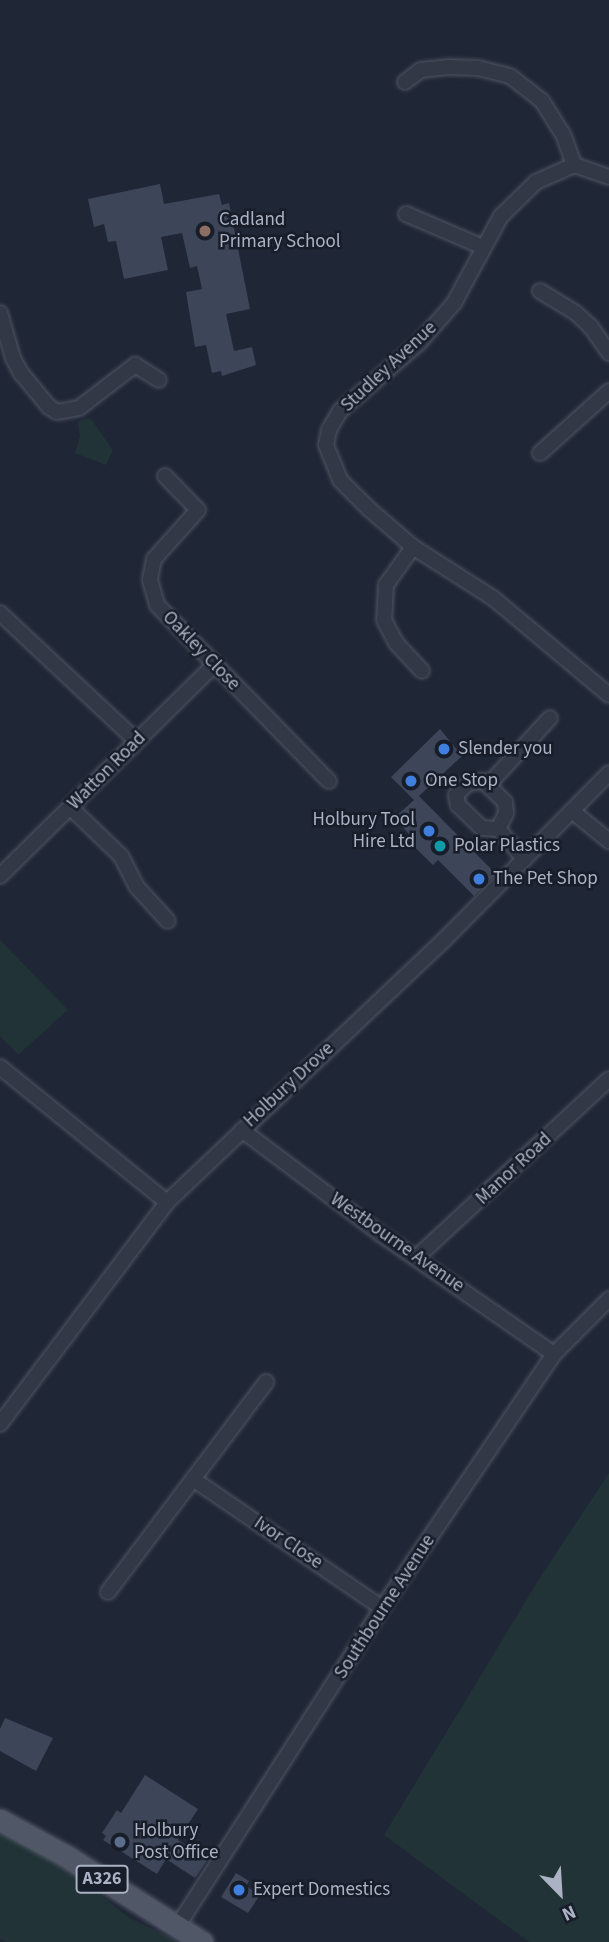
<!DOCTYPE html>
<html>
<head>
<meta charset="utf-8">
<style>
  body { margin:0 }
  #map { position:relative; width:609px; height:1942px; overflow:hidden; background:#1f2635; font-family:"Source Sans 3",sans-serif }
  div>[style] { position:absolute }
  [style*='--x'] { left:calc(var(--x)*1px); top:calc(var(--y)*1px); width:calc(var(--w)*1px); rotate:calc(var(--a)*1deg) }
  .green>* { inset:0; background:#213337 }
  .building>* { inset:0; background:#3d4558 }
  .roads { filter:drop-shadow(0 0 2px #4f5564) drop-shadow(0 0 2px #4f5564) }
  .street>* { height:14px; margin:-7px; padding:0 7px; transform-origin:7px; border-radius:7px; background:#323845 }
  .primary>* { height:21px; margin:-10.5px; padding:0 10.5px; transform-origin:10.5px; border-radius:10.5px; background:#505766 }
  .dots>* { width:19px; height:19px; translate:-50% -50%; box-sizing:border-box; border:4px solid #181d2a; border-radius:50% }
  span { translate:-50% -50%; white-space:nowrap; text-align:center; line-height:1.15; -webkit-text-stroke:5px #181d2a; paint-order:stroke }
  .shield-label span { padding:2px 5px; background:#181d2a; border:2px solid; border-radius:5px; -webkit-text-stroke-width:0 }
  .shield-label { font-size:18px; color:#abb2c3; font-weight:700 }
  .poi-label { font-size:19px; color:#abb2c3 }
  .left { translate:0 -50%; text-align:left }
  .right { translate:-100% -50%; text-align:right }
  .street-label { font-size:19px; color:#abb2c3 }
  .north { position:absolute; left:525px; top:1858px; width:70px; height:70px; -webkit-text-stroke:5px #181d2a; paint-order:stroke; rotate:156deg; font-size:19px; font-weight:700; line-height:28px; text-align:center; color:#abb2c3 }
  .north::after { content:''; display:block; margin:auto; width:24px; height:32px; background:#abb2c3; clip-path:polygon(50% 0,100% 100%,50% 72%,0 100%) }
</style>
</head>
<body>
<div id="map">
  <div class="green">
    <div style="clip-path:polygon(86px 418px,91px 419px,113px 450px,106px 465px,75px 453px,80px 436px,78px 422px)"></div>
    <div style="clip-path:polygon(0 940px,68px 1010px,18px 1055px,0 1036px)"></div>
    <div style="clip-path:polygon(609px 1473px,609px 1942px,529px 1942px,384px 1835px,541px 1576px)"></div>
    <div style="clip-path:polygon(0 1833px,63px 1865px,128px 1917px,179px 1942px,6px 1942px,0 1939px)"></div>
  </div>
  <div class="building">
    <div style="clip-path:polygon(160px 184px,164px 204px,219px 194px,222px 205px,229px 203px,250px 309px,226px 314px,234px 351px,252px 347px,256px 365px,222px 376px,221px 371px,212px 373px,206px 345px,195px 347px,186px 292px,202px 289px,197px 266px,190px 268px,182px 233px,161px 237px,168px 270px,124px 279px,116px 241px,108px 242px,104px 224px,94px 227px,88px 199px)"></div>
    <div style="clip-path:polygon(440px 729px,462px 756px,419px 796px,496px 874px,474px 896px,438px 860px,433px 865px,406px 839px,410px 835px,394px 818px,414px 800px,391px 777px)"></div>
    <div style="clip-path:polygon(5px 1718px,53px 1738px,36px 1771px,0 1751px,0 1729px)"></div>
    <div style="clip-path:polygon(145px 1775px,198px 1809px,178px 1840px,208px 1859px,195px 1878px,166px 1859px,157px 1874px,103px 1840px,106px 1836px,102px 1833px,117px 1810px,121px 1813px)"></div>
    <div style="clip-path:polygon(236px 1873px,249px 1881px,246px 1886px,260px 1895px,248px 1913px,221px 1897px)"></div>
  </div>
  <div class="roads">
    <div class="street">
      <div style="--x:405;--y:82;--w:20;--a:-37"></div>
      <div style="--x:421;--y:70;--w:28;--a:-6"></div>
      <div style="--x:449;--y:67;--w:29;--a:2"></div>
      <div style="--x:478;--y:68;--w:33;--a:14"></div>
      <div style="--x:510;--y:76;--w:41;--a:38"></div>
      <div style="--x:542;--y:101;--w:39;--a:58"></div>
      <div style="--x:563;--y:134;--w:33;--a:70"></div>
      <div style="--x:609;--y:177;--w:37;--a:-161"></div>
      <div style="--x:574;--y:165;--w:42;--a:155.9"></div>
      <div style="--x:536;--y:182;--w:49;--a:135.8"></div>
      <div style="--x:501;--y:216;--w:99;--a:118.4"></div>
      <div style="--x:454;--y:303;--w:53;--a:131.2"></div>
      <div style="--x:419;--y:343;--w:104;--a:139.3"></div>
      <div style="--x:340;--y:411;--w:22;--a:120"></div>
      <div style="--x:329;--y:430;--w:15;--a:101"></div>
      <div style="--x:326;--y:445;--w:38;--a:68"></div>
      <div style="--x:340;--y:480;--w:40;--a:45"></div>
      <div style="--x:368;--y:508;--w:60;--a:40.9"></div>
      <div style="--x:413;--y:547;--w:95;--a:32.5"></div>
      <div style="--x:493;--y:598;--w:151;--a:39.9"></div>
      <div style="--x:406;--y:214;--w:84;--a:23.2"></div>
      <div style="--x:540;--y:291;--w:42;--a:31.4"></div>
      <div style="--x:576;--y:313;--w:21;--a:43"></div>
      <div style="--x:591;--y:327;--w:32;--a:55"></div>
      <div style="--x:0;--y:313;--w:47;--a:73.9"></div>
      <div style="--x:13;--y:358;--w:17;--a:62"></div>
      <div style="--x:21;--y:373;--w:44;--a:50.5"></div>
      <div style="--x:49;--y:407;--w:9;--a:32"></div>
      <div style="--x:57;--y:412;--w:22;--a:-10"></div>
      <div style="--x:79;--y:408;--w:71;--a:-37.5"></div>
      <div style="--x:135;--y:365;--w:28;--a:32"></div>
      <div style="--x:540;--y:453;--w:93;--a:-41.9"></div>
      <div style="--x:165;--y:476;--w:47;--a:45.9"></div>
      <div style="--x:198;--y:510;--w:66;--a:131.9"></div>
      <div style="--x:154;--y:559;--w:21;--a:101"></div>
      <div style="--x:150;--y:580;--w:26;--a:74"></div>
      <div style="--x:157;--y:605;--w:246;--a:45.7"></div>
      <div style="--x:413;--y:547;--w:47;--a:125.4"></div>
      <div style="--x:386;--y:585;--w:35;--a:93"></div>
      <div style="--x:384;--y:620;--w:26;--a:62"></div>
      <div style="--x:396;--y:643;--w:38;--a:47"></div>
      <div style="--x:0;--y:613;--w:187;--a:43.1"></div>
      <div style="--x:488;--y:785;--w:91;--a:-47.2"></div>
      <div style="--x:70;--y:807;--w:71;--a:43.9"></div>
      <div style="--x:121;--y:856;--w:34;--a:63"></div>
      <div style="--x:136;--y:886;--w:47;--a:47.6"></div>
      <div style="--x:572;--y:811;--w:48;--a:39"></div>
      <div style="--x:498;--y:829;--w:18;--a:-63"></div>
      <div style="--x:506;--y:813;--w:11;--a:-95"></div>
      <div style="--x:505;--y:802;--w:30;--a:-136"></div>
      <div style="--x:483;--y:781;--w:15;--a:172"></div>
      <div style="--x:468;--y:783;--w:17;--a:135"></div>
      <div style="--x:456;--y:795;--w:10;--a:79"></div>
      <div style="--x:458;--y:805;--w:33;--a:44"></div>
      <div style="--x:482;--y:828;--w:16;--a:4"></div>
      <div style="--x:498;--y:829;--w:40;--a:49"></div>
      <div style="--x:0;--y:876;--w:301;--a:-44.6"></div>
      <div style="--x:0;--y:1067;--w:215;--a:39"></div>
      <div style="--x:242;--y:1130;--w:175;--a:36.9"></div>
      <div style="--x:382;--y:1235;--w:209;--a:34.7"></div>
      <div style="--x:417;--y:1257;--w:262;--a:-42.8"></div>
      <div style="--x:0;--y:1424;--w:278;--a:-53"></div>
      <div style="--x:167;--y:1202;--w:381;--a:-43.4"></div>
      <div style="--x:444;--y:940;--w:235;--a:-45.3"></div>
      <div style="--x:193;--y:1479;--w:229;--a:34.3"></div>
      <div style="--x:108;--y:1592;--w:263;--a:-53"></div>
      <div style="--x:177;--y:1927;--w:379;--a:-57.3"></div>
      <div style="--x:382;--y:1608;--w:307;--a:-55.9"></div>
      <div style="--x:554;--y:1354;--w:78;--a:-45"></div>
    </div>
    <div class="primary">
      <div style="--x:0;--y:1820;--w:75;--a:28.6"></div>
      <div style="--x:66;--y:1856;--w:161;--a:32.3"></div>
    </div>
  </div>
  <div class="dots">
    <div style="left:205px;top:231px;background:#8d6e63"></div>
    <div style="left:444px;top:749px;background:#3f7fe0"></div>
    <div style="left:411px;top:781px;background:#3f7fe0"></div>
    <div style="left:429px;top:831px;background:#3f7fe0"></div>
    <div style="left:440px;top:846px;background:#0f9aa8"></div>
    <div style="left:479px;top:879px;background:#3f7fe0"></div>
    <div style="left:120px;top:1842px;background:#5c6f8a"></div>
    <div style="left:239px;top:1890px;background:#3f7fe0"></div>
  </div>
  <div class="shield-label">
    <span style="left:102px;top:1879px">A326</span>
  </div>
  <div class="poi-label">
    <span class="left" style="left:219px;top:231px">Cadland<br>Primary School</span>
    <span class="left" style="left:458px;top:749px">Slender you</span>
    <span class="left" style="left:425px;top:781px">One Stop</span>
    <span class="right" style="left:415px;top:831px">Holbury Tool<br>Hire Ltd</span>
    <span class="left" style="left:454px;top:846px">Polar Plastics</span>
    <span class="left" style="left:493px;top:879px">The Pet Shop</span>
    <span class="left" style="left:134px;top:1842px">Holbury<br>Post Office</span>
    <span class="left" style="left:253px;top:1890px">Expert Domestics</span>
  </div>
  <div class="street-label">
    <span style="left:389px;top:367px;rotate:-43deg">Studley Avenue</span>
    <span style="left:201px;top:651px;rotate:46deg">Oakley Close</span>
    <span style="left:107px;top:771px;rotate:-45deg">Watton Road</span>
    <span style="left:289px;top:1085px;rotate:-43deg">Holbury Drove</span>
    <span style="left:514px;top:1169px;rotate:-43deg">Manor Road</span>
    <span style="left:397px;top:1243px;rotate:35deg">Westbourne Avenue</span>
    <span style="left:288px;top:1543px;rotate:34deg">Ivor Close</span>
    <span style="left:385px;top:1607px;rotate:-57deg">Southbourne Avenue</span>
  </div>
  <div class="north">N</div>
</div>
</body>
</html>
